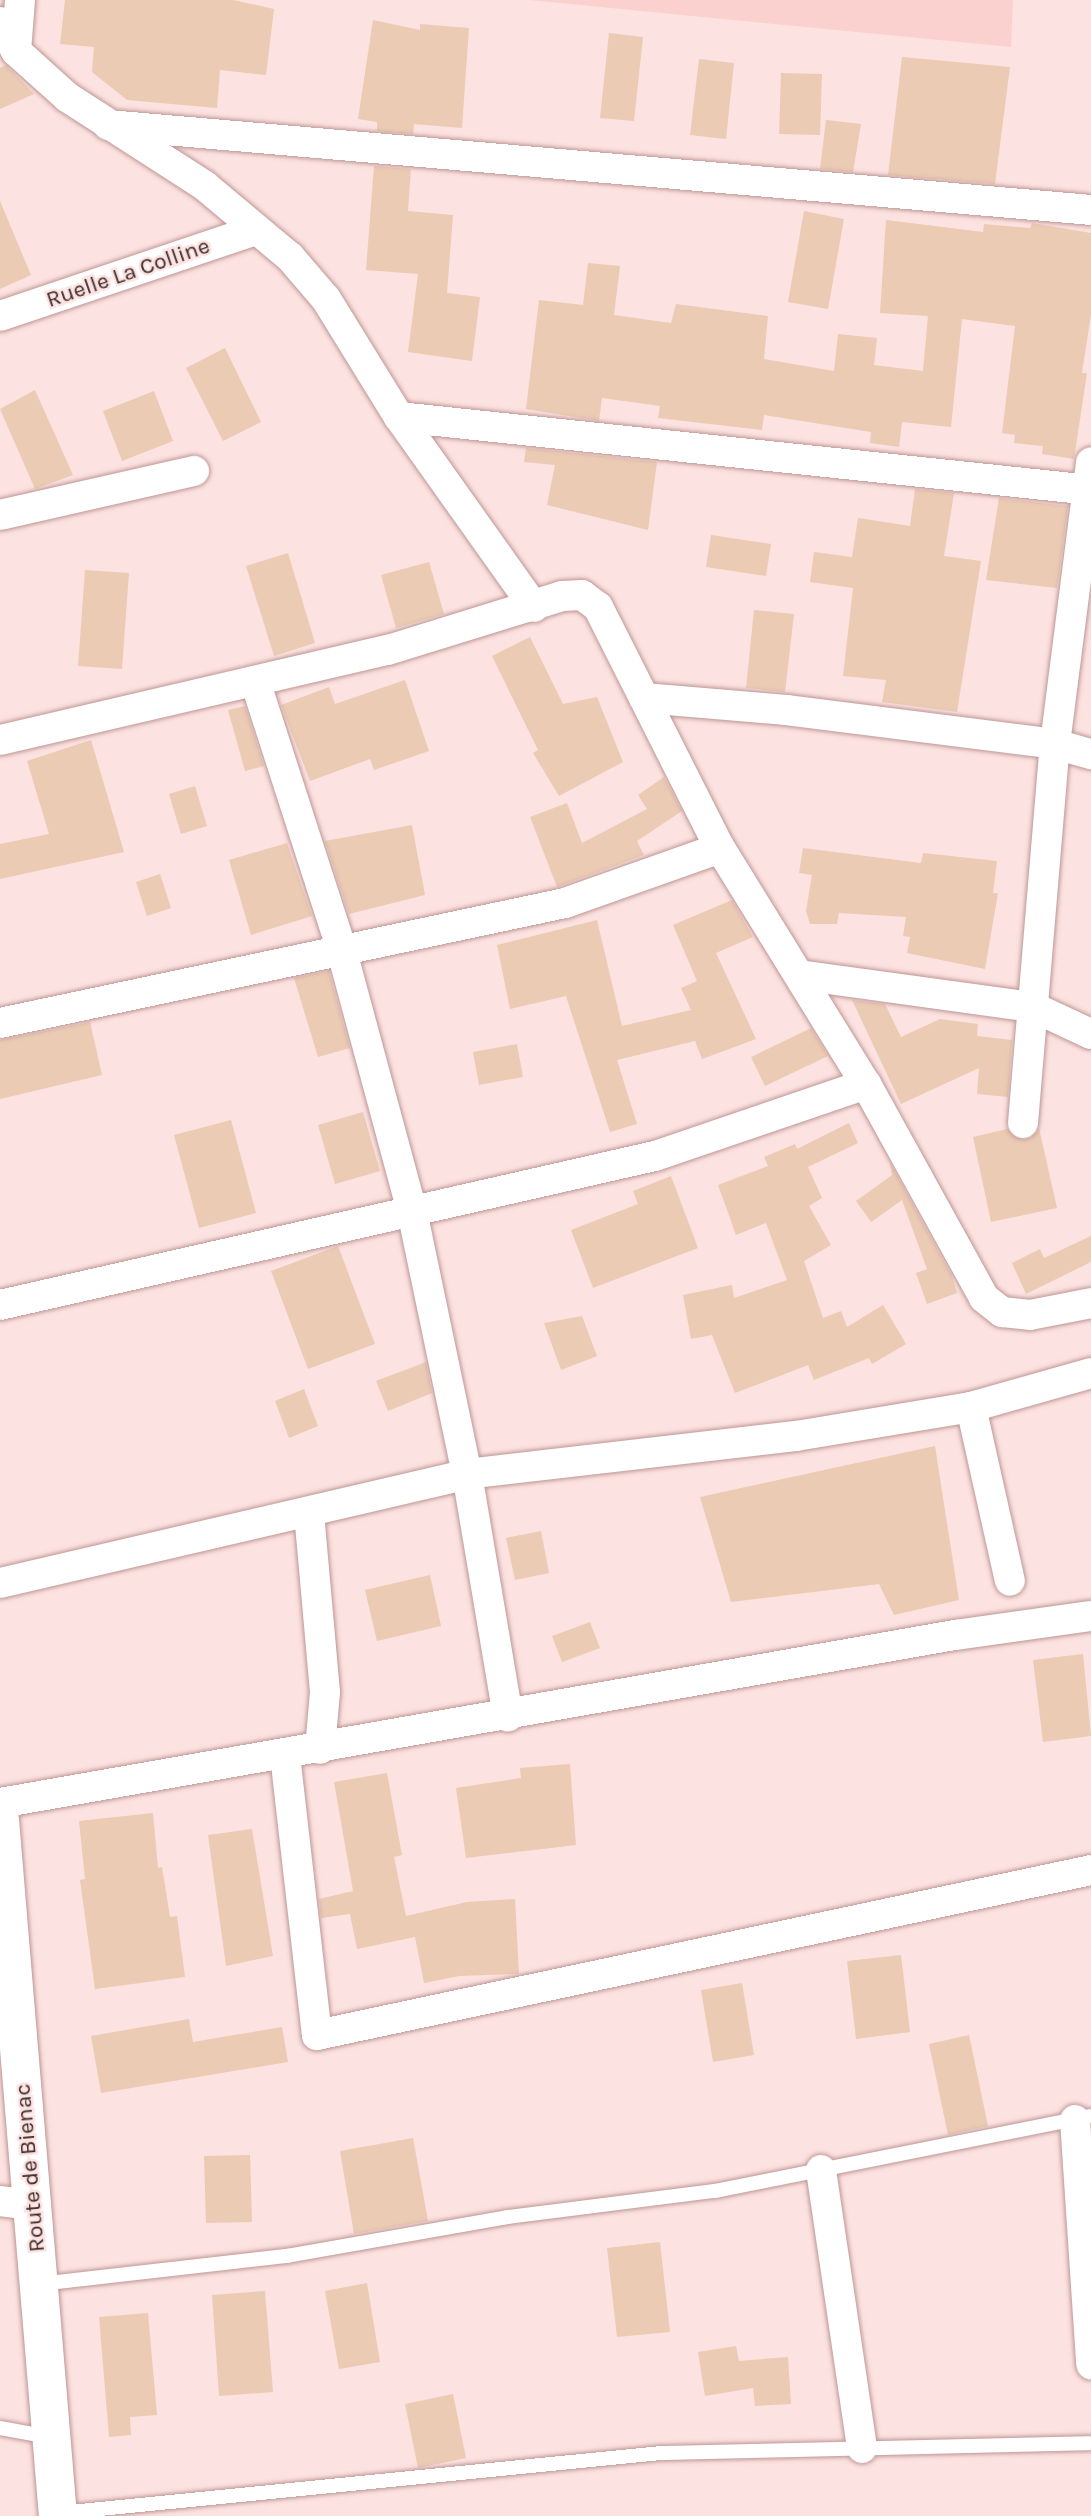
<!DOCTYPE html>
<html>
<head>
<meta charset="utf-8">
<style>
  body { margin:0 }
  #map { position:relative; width:1091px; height:2516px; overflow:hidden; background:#fce2e0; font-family:Karla,sans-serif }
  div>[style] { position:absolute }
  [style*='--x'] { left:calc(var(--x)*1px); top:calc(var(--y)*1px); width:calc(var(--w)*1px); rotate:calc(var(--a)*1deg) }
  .built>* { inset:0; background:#fad1ce }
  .building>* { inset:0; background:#ebcbb4 }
  .roads { filter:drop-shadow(0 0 2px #be9694) drop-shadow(0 0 2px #be9694) }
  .service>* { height:14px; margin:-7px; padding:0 7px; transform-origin:7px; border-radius:7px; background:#fff }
  .minor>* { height:30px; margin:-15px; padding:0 15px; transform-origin:15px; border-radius:15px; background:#fff }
  .secondary>* { height:38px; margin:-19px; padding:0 19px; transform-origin:19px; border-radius:19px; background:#fff }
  span { translate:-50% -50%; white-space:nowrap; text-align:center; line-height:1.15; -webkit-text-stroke:5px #fce2e0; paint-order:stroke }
  .street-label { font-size:23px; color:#3c2c2b }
</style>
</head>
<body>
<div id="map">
  <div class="built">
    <div style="clip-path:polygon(529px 0,1013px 0,1011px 47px)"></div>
  </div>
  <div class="building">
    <div style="clip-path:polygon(65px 0,233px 0,274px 9px,266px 75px,220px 70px,217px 108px,127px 100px,92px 72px,94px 47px,60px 44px)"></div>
    <div style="clip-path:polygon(373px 20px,420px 30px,420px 24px,469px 28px,462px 128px,414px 124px,413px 134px,377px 131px,377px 122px,358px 119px)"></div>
    <div style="clip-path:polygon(609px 33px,643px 37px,634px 121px,600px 118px)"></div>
    <div style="clip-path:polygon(902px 57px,1010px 67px,995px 184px,888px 175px)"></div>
    <div style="clip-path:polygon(699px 59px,734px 63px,726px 139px,690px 135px)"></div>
    <div style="clip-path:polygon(6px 65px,34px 94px,0 109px,0 68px)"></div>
    <div style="clip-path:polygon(781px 73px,822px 74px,820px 135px,779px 134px)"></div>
    <div style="clip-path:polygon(826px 120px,861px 124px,853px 172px,820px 169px)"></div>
    <div style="clip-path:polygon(374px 166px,411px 169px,408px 211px,453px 215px,447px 293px,480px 297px,472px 361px,408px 352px,418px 274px,366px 270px)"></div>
    <div style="clip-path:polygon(0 201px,31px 275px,0 289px)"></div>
    <div style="clip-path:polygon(804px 211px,844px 219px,828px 309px,788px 302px)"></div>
    <div style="clip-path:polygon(886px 220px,983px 232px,984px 224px,1030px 228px,1032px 223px,1091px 233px,1091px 314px,1082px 373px,1087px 373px,1074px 459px,1042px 454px,1043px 446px,1014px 443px,1015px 435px,1002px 433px,1015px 326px,962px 319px,951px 427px,902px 422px,899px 447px,870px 443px,871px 432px,764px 415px,762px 430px,658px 418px,660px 406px,602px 398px,599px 421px,526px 409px,539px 300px,583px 305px,588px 263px,620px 266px,614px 315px,671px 323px,676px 304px,768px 316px,764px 359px,834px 371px,838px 334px,877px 338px,874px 365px,923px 371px,928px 316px,880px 313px)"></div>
    <div style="clip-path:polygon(225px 348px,261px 422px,223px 441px,186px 368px)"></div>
    <div style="clip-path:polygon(35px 390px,73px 475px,35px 489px,0 409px)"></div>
    <div style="clip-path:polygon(154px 391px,173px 441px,122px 461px,103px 411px)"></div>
    <div style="clip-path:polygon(526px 448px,657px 462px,648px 530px,547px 505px,555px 465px,524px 462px)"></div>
    <div style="clip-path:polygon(915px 489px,954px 493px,944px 556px,981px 561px,957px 712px,882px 702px,886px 680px,843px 676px,853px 588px,810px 582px,814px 552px,852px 557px,858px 518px,910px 526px)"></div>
    <div style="clip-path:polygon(999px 498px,1068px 506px,1057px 588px,986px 580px)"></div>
    <div style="clip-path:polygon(711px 535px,771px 544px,766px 576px,706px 567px)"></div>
    <div style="clip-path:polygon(288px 553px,315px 643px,274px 656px,246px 566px)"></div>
    <div style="clip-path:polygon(429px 562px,444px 614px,396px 628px,381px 575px)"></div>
    <div style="clip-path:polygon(85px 570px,129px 573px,122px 669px,78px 666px)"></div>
    <div style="clip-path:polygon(754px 610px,794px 614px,785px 692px,746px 688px)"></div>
    <div style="clip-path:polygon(530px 637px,563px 704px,597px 697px,623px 762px,559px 796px,533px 753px,538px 750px,492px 656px)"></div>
    <div style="clip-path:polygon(405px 680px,429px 751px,374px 770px,370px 759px,310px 781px,281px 705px,329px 687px,335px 704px)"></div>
    <div style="clip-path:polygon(245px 706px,264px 766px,245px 771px,228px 710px)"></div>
    <div style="clip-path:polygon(91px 740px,124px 852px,0 879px,0 844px,49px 834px,27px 761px)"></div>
    <div style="clip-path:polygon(664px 777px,682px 811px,637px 841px,644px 855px,557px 887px,530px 817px,567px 803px,582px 843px,647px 809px,638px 795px)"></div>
    <div style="clip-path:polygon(195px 786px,207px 826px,181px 834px,169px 794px)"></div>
    <div style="clip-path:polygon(412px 825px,425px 895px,349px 914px,325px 841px)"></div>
    <div style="clip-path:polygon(287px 843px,312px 916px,251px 935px,229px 860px)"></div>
    <div style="clip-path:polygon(803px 848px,921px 863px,923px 853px,997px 861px,993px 893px,998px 893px,985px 969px,907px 953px,910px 937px,903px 936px,906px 917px,839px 913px,837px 924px,810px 924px,806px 911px,812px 875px,799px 873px)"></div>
    <div style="clip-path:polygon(160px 874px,171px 908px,147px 916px,136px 882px)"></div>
    <div style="clip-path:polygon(732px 900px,753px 937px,716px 953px,756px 1039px,702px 1059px,695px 1041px,617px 1060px,637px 1124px,610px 1132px,566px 996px,510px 1009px,497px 945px,597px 920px,622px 1026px,691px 1010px,681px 988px,697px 981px,673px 925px)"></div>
    <div style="clip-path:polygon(329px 971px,350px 1048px,318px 1057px,294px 978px)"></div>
    <div style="clip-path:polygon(852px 1000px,885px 1004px,901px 1037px,940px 1019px,978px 1024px,977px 1036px,1012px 1040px,1008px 1097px,977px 1094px,979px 1068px,901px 1104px)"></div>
    <div style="clip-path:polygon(90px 1022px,102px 1075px,0 1099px,0 1040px)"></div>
    <div style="clip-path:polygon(811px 1028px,828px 1056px,765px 1086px,751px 1057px)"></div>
    <div style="clip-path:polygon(517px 1044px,523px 1077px,479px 1085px,473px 1052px)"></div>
    <div style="clip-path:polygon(363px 1112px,380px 1171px,335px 1184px,318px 1125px)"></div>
    <div style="clip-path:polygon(231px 1120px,256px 1213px,199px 1228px,174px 1135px)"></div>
    <div style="clip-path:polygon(849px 1123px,858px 1143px,808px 1167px,822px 1198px,809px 1206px,831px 1245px,804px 1261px,823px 1318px,841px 1311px,847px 1327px,883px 1305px,906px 1344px,872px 1364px,869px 1358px,814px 1380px,808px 1365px,735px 1393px,712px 1335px,691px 1339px,683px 1295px,732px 1285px,734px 1298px,787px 1280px,766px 1223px,736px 1235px,718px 1185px,768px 1166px,764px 1157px,795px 1144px,797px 1149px)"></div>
    <div style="clip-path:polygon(1039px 1128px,1057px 1208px,991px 1222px,973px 1137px,1007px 1129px,1022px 1140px,1031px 1138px)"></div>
    <div style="clip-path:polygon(890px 1163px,952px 1276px,957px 1293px,927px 1304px,916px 1273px,927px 1269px,902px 1200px,871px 1222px,856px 1201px,892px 1175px)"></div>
    <div style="clip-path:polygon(671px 1176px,698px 1248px,593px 1288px,571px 1230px,638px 1204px,633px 1191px)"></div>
    <div style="clip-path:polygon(1091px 1236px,1091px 1262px,1026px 1294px,1012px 1263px,1040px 1249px,1044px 1258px)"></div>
    <div style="clip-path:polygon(338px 1246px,375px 1344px,308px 1369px,271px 1271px)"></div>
    <div style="clip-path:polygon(582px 1316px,597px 1356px,561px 1370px,544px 1323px)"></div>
    <div style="clip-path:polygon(426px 1362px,432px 1393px,388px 1411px,376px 1381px)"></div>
    <div style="clip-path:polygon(304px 1389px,318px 1426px,289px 1438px,275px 1401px)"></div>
    <div style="clip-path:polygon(935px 1446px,959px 1600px,894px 1615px,879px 1584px,731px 1602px,700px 1497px)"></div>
    <div style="clip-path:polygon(541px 1531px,549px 1573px,515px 1580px,506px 1538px)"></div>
    <div style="clip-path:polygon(430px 1575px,441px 1626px,377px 1641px,365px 1590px)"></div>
    <div style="clip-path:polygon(590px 1622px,600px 1648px,562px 1662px,552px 1636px)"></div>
    <div style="clip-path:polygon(1083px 1654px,1091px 1736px,1043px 1742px,1033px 1660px)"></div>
    <div style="clip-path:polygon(570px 1764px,576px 1845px,466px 1858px,456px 1788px,521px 1778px,520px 1768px)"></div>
    <div style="clip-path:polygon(387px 1773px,402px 1855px,394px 1857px,406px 1916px,467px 1902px,515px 1899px,519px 1974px,459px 1976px,424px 1983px,415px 1937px,357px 1949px,350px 1914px,321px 1918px,319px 1899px,353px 1891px,334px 1782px)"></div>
    <div style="clip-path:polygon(153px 1813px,158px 1868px,162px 1867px,170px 1917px,177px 1916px,185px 1977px,95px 1989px,80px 1880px,85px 1879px,79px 1821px)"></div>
    <div style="clip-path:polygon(252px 1829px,273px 1956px,226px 1966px,208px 1835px)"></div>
    <div style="clip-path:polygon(901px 1955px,910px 2032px,856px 2039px,847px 1961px)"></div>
    <div style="clip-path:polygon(742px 1983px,754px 2055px,713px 2062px,701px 1990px)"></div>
    <div style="clip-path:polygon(189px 2019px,193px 2042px,282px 2027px,288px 2062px,101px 2093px,91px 2036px)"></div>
    <div style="clip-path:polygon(969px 2035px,988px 2126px,948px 2135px,929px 2044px)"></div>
    <div style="clip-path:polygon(413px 2138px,428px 2221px,354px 2234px,340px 2151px)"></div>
    <div style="clip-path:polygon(250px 2155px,252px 2222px,206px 2223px,204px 2156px)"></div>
    <div style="clip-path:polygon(660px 2242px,670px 2332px,617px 2337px,607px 2248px)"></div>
    <div style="clip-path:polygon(367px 2283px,380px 2362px,339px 2369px,325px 2291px)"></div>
    <div style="clip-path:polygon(265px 2291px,273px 2392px,219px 2396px,212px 2295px)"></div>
    <div style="clip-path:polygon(148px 2313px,157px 2415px,130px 2417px,131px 2435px,109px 2437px,99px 2317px)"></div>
    <div style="clip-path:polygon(736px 2346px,739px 2361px,788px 2357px,791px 2404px,755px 2406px,753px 2388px,705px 2396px,698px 2352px)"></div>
    <div style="clip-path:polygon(453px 2394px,466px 2458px,418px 2468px,405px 2404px)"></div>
  </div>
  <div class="roads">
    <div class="service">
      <div style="--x:40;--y:2284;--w:249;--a:-6.5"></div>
      <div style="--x:287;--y:2256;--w:224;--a:-10"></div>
      <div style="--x:508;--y:2217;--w:209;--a:-7.2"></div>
      <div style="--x:715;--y:2191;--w:383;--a:-11.3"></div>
      <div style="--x:0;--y:2428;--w:51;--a:10.2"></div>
      <div style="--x:60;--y:2513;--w:604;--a:-5.7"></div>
      <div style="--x:661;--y:2453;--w:430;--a:-1.3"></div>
    </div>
    <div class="minor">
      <div style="--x:0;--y:22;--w:33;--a:61"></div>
      <div style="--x:16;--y:51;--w:69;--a:42"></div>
      <div style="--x:67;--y:97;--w:164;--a:32.8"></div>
      <div style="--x:205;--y:186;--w:111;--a:39.9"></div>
      <div style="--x:290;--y:257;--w:55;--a:49.4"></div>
      <div style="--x:326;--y:299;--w:139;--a:58.3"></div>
      <div style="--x:399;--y:417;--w:233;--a:54.6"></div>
      <div style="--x:16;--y:51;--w:51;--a:-85.5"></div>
      <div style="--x:108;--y:125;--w:987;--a:4.94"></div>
      <div style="--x:0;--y:316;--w:269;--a:-18.6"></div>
      <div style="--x:399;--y:417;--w:696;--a:6.02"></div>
      <div style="--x:0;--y:515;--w:199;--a:-12.8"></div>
      <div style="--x:255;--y:681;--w:281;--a:72.1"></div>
      <div style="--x:341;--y:948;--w:272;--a:74.9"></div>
      <div style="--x:412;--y:1211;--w:269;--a:78.2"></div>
      <div style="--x:467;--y:1474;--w:246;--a:80.4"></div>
      <div style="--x:644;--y:698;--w:143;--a:4.8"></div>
      <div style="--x:786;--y:710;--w:271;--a:7.2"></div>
      <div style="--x:1055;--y:744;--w:37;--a:16"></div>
      <div style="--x:0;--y:740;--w:398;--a:-13.1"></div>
      <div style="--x:388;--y:650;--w:182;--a:-17.2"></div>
      <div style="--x:562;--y:596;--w:20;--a:-3"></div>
      <div style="--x:582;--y:595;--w:20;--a:37"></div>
      <div style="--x:598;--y:607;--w:270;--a:63.2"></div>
      <div style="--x:799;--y:975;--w:236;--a:7.8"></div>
      <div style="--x:1033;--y:1007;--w:64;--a:25"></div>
      <div style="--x:0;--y:1023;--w:578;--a:-11.99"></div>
      <div style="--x:565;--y:903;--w:164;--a:-19.5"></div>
      <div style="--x:720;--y:848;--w:278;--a:58.3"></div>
      <div style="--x:866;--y:1084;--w:244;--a:61.1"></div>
      <div style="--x:984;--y:1298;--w:23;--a:38"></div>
      <div style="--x:1002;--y:1312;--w:28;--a:6"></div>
      <div style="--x:1030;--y:1315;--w:62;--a:-11.1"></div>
      <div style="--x:1023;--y:1123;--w:380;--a:-85.2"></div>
      <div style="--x:1055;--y:744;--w:284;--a:-82.7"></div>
      <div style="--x:0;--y:1305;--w:672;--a:-12.82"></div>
      <div style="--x:655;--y:1156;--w:223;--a:-18.8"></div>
      <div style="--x:971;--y:1407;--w:178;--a:77.4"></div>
      <div style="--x:309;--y:1513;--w:180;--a:84.9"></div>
      <div style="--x:325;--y:1692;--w:57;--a:95"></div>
      <div style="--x:0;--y:1583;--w:480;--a:-13.1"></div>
      <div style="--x:467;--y:1474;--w:331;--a:-6.6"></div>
      <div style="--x:796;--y:1436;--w:177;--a:-9.4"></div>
      <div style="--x:971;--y:1407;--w:125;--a:-15.8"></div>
      <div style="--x:285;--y:1755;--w:282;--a:83.5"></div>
      <div style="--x:317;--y:2035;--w:791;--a:-12.03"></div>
      <div style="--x:0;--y:1803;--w:970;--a:-9.98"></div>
      <div style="--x:955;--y:1635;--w:137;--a:-8"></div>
      <div style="--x:1075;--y:2120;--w:245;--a:86.2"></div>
      <div style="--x:821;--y:2170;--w:281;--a:81.6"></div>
      <div style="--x:0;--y:2201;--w:33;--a:7"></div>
    </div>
    <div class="secondary">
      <div style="--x:0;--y:1820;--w:698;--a:85.24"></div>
    </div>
  </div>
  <div class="street-label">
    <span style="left:128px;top:273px;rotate:-19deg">Ruelle La Colline</span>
    <span style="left:30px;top:2168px;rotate:-95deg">Route de Bienac</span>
  </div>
</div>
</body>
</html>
